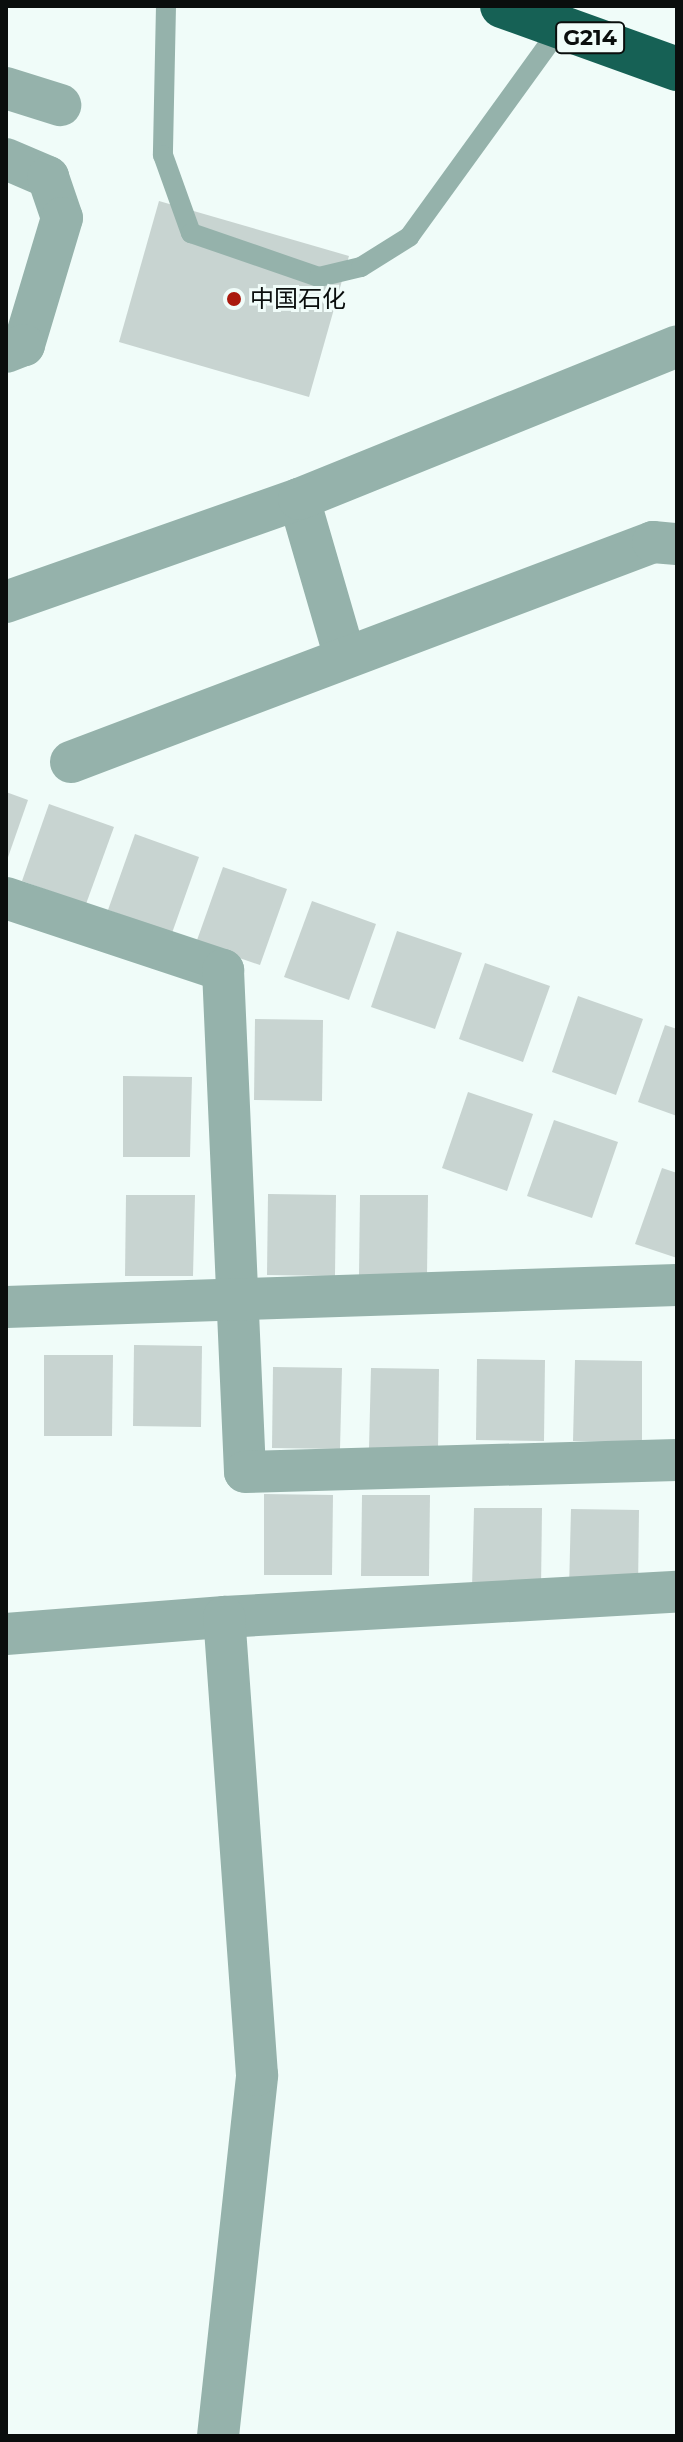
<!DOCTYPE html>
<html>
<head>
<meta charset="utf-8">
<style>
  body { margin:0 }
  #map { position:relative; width:683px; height:2442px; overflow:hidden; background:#f0fcf9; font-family:Montserrat,"Noto Sans SC",sans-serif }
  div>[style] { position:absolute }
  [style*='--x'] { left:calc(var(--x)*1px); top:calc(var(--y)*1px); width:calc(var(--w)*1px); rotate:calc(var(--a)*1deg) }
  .building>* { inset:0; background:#c8d4d1 }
  .lane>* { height:20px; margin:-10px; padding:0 10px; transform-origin:10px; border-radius:10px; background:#95b2ab }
  .street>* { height:42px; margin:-21px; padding:0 21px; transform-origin:21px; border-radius:21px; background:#95b2ab }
  .highway>* { height:44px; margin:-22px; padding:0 22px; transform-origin:22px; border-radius:22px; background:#166155 }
  .dots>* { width:22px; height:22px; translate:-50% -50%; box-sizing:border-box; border:4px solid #f0fcf9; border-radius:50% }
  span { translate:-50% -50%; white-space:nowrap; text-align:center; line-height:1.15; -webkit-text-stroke:6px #f0fcf9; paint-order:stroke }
  .shield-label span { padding:2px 6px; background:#f0fcf9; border:2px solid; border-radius:6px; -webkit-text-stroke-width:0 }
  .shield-label { font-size:22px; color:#0a0e0d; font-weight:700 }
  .poi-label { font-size:24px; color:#0a0e0d }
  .left { translate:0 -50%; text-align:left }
  .frame { position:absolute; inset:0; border:8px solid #0a0e0d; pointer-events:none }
</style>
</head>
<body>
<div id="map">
  <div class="building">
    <div style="clip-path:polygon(159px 201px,349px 256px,309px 397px,119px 342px)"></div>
    <div style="clip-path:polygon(6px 792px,28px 800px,6px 863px)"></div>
    <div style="clip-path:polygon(49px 804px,114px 827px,86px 904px,22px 881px)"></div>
    <div style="clip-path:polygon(135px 834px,199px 857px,172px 933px,108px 910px)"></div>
    <div style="clip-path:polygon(223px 867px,287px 889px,260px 965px,196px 943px)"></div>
    <div style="clip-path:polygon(312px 901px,376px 924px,349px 1000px,284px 977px)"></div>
    <div style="clip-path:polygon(397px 931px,462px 953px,435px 1029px,371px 1007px)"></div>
    <div style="clip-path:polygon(485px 963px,550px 986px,523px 1062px,459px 1039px)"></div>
    <div style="clip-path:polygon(578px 996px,643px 1019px,616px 1095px,552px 1072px)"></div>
    <div style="clip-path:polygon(255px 1019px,323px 1020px,322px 1101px,254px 1100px)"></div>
    <div style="clip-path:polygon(665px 1025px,677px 1029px,677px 1116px,638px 1102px)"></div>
    <div style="clip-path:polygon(123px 1076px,192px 1077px,190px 1157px,123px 1157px)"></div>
    <div style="clip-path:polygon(468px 1092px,533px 1114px,507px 1191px,442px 1168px)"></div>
    <div style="clip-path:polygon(554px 1120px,618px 1142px,592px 1218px,527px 1196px)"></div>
    <div style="clip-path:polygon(662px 1168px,677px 1173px,677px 1258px,635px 1244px)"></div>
    <div style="clip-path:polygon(268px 1194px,336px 1195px,335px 1276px,267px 1275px)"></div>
    <div style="clip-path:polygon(126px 1195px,195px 1195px,193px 1276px,125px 1276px)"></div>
    <div style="clip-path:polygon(360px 1195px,428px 1195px,427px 1277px,359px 1276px)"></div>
    <div style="clip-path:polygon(134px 1345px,202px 1346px,201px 1427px,133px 1426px)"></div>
    <div style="clip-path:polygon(44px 1355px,113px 1355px,112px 1436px,44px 1436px)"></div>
    <div style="clip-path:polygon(477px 1359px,545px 1360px,544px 1441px,476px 1440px)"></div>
    <div style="clip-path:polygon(575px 1360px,642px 1361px,642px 1442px,573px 1441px)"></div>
    <div style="clip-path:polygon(273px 1367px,342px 1368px,340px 1449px,272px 1448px)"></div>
    <div style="clip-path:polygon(371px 1368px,439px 1369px,438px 1450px,369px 1449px)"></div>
    <div style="clip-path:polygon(264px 1494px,333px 1495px,332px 1575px,264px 1575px)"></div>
    <div style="clip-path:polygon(362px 1495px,430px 1495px,429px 1576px,361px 1576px)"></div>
    <div style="clip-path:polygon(474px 1508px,542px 1508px,541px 1590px,472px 1589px)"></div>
    <div style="clip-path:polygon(571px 1509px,639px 1510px,638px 1591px,569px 1590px)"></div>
  </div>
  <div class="lane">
    <div style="--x:166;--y:6;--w:149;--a:91.2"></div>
    <div style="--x:163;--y:155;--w:83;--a:70.3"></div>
    <div style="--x:191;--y:233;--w:135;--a:19"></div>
    <div style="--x:319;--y:277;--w:43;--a:-13.4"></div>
    <div style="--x:361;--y:267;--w:57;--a:-32"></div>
    <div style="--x:409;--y:237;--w:259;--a:-54.1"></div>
  </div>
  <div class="street">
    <div style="--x:6;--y:88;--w:57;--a:17.5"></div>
    <div style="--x:6;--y:159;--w:46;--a:23.2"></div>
    <div style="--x:48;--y:177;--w:43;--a:71.1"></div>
    <div style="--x:62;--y:218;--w:133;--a:106.7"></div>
    <div style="--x:24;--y:345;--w:19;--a:159"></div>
    <div style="--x:299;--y:499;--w:165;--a:73.8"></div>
    <div style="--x:6;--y:602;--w:311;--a:-19.4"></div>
    <div style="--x:299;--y:499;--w:408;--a:-22"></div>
    <div style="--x:71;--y:762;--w:622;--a:-20.71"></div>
    <div style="--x:653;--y:542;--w:24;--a:5"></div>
    <div style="--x:6;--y:898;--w:229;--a:18.4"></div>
    <div style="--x:223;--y:970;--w:502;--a:87.49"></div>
    <div style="--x:245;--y:1472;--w:432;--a:-1.6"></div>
    <div style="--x:6;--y:1307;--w:671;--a:-1.88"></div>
    <div style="--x:6;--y:1634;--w:219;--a:-4.5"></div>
    <div style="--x:224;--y:1617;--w:454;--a:-3.2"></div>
    <div style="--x:218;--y:2436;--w:363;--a:-83.8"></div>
    <div style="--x:257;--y:2075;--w:459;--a:-94.1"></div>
  </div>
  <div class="highway">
    <div style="--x:502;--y:6;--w:186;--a:19.8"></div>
  </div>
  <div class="dots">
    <div style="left:234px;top:299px;background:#aa190d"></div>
  </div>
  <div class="shield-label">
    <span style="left:590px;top:38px">G214</span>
  </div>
  <div class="poi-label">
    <span class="left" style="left:250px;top:299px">中国石化</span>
  </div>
  <div class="frame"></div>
</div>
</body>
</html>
